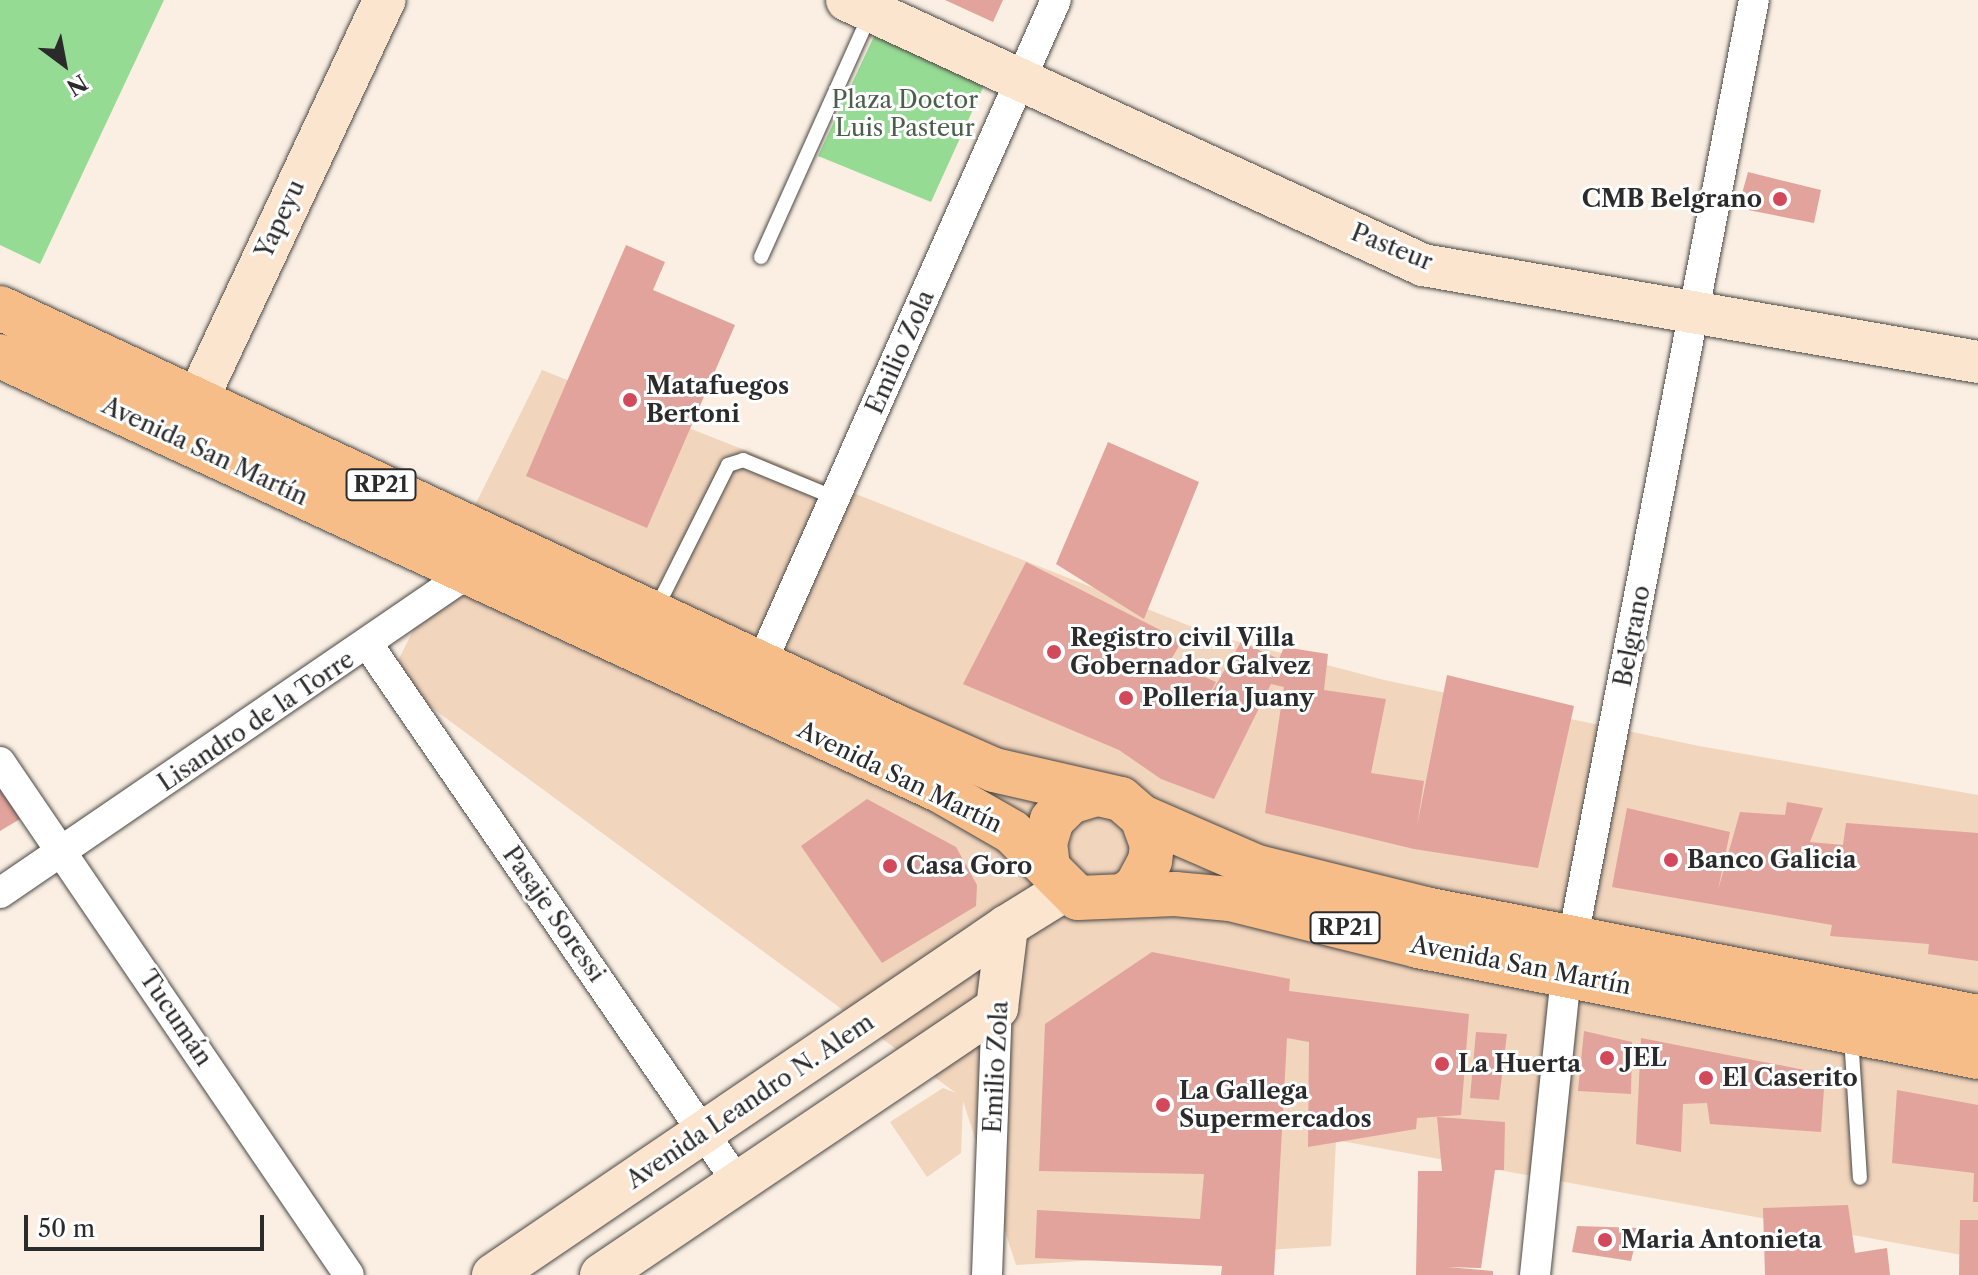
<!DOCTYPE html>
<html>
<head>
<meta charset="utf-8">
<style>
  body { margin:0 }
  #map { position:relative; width:1978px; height:1275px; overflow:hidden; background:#faefe2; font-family:"Libre Caslon Text",serif }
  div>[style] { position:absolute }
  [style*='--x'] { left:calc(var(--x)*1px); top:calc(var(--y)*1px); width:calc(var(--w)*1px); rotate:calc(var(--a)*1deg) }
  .built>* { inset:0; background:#f1d5bd }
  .green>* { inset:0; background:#96db94 }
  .building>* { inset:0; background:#e1a39b }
  .roads { filter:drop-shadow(0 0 2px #4a4846) drop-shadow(0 0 2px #4a4846) }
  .lane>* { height:14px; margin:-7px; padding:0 7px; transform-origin:7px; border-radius:7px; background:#fff }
  .street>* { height:30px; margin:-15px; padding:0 15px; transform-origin:15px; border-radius:15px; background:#fff }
  .secondary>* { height:42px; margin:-21px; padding:0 21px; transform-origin:21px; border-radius:21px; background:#fce5cf }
  .primary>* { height:44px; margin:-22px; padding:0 22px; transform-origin:22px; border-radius:22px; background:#f7bd88 }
  .dots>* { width:22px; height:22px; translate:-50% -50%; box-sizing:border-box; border:4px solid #fff; border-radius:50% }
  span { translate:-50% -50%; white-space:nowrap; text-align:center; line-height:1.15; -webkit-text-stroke:6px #fff; paint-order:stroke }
  .shield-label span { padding:2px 6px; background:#fff; border:2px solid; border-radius:6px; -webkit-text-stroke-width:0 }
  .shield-label { font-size:22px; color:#2b2b2b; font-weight:700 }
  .park-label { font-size:24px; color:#4b604a }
  .poi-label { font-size:24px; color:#2b2b2b; font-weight:700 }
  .right { translate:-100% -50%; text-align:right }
  .left { translate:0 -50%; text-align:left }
  .street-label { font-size:24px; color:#2b2b2b }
  .north { position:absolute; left:24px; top:24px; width:80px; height:80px; -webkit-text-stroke:6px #fff; paint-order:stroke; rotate:148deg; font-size:22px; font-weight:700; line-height:32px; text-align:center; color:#2b2b2b }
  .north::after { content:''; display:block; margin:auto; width:28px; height:36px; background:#2b2b2b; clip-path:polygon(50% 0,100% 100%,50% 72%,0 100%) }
  .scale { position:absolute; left:24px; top:1215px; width:240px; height:36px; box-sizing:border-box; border:4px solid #2b2b2b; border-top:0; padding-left:10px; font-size:24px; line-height:28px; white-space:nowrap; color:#2b2b2b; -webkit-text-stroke:6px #fff; paint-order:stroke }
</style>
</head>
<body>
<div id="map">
  <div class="built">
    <div style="clip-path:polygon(542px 370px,1213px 635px,1384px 680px,1699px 746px,1978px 795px,1978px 1258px,1336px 1140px,1331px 1246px,1016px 1265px,963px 1101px,961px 1153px,927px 1177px,890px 1122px,943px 1088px,956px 1093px,390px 677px)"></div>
  </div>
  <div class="green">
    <div style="clip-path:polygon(0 0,164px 0,40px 264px,0 245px)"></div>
    <div style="clip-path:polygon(877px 30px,986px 81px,931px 202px,818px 156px)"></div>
  </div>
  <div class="building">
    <div style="clip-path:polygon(945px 0,1003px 0,993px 22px)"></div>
    <div style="clip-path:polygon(1748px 172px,1821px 190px,1814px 223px,1738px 208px)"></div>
    <div style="clip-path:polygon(626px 245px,665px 262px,653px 290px,735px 325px,647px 528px,526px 476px)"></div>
    <div style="clip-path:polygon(1108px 442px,1199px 482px,1144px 619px,1056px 564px)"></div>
    <div style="clip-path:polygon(1026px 562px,1182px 641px,1170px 661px,1216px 682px,1200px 712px,1241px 642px,1279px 659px,1284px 647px,1328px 654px,1324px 690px,1386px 699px,1371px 773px,1424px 781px,1417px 826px,1447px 675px,1574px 706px,1538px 868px,1414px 849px,1265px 813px,1284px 687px,1271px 684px,1214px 799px,1161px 779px,1119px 750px,963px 684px)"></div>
    <div style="clip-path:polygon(0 789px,20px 819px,0 831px)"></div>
    <div style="clip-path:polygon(867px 799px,956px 847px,977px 885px,976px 906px,882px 963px,801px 846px)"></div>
    <div style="clip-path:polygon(1787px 802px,1823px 808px,1810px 842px,1843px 845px,1846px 823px,1978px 833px,1978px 961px,1928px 954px,1929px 944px,1830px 936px,1832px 925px,1612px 887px,1627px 808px,1730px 832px,1718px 890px,1740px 812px,1785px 815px)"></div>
    <div style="clip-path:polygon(1152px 952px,1290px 979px,1289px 991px,1469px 1014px,1461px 1115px,1417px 1118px,1416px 1129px,1308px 1147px,1309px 1042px,1287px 1038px,1274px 1275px,1221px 1275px,1222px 1266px,1035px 1258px,1037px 1210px,1200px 1219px,1204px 1174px,1039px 1171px,1045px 1024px)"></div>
    <div style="clip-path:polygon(1584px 1031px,1632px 1042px,1631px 1094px,1578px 1091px)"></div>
    <div style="clip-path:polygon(1476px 1032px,1507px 1034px,1499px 1100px,1470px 1098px)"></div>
    <div style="clip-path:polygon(1641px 1038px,1825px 1074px,1821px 1132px,1710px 1124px,1707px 1103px,1683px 1104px,1681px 1152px,1636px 1144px)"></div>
    <div style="clip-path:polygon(1897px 1090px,1978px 1105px,1978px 1202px,1973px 1202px,1974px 1173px,1892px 1163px)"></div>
    <div style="clip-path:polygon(1437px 1117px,1505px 1122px,1504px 1170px,1495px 1170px,1481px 1268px,1447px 1267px,1493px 1271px,1493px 1275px,1416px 1275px,1418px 1171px,1442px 1171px)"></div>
    <div style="clip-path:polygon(1848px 1205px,1855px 1253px,1887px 1248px,1890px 1275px,1765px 1275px,1763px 1208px)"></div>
    <div style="clip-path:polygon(1960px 1220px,1978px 1220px,1978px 1275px,1959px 1275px)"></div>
    <div style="clip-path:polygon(1577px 1226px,1639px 1228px,1631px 1261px,1572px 1252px)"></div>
  </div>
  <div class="roads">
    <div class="lane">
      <div style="--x:761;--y:257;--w:265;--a:-65.8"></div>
      <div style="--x:656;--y:609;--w:161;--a:-63.4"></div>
      <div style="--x:728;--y:465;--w:16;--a:-18"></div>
      <div style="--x:743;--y:460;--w:100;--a:22.4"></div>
      <div style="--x:1851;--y:1036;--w:142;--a:86.4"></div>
    </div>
    <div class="street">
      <div style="--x:369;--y:646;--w:652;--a:55.51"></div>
      <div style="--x:753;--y:682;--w:746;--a:-66.05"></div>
      <div style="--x:0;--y:762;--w:620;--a:55.77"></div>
      <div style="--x:0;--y:893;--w:581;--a:-34.35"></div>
      <div style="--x:987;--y:1275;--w:267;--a:-87.9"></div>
      <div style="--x:1535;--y:1275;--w:303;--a:-84.1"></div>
      <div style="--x:1566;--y:974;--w:992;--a:-79.08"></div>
    </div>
    <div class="secondary">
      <div style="--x:847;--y:0;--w:634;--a:24.71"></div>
      <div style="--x:1423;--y:265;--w:563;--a:9.91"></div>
      <div style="--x:183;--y:430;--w:475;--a:-64.9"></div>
      <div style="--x:493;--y:1275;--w:621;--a:-34.18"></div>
      <div style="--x:601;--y:1275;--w:478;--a:-34"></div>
      <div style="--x:997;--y:1008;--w:83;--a:-83"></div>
      <div style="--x:1007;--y:926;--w:68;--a:-31.8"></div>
    </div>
    <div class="primary">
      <div style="--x:0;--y:308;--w:990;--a:25.04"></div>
      <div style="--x:897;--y:727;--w:106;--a:23.9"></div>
      <div style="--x:994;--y:770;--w:130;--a:12.9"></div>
      <div style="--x:1121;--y:799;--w:28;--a:41"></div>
      <div style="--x:1142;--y:817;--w:125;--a:23.5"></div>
      <div style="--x:1257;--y:867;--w:173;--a:14"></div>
      <div style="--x:1425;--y:909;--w:563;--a:11.05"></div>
      <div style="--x:0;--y:356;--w:1034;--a:24.81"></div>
      <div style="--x:939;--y:790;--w:84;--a:29.9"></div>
      <div style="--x:1012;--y:832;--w:93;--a:45"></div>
      <div style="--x:1078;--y:898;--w:97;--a:-2.4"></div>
      <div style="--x:1175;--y:894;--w:55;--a:5.2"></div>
      <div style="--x:1230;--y:899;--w:194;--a:14"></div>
      <div style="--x:1418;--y:946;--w:571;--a:11.21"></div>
      <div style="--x:1048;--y:867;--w:24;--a:-97"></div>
      <div style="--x:1045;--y:843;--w:24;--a:-73"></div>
      <div style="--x:1052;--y:820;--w:25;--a:-45"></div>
      <div style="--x:1070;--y:802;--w:24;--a:-17"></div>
      <div style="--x:1123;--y:896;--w:16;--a:-35"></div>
      <div style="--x:1136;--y:887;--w:30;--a:-62"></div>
      <div style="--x:1150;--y:861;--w:16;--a:-83"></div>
      <div style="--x:1152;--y:845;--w:30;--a:-110"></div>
    </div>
  </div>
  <div class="dots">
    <div style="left:1780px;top:199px;background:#d1495b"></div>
    <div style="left:630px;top:400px;background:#d1495b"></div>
    <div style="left:1054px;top:652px;background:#d1495b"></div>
    <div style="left:1126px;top:698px;background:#d1495b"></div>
    <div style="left:1671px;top:860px;background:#d1495b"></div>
    <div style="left:890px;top:866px;background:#d1495b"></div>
    <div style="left:1607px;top:1058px;background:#d1495b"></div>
    <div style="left:1442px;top:1064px;background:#d1495b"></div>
    <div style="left:1706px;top:1078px;background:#d1495b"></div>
    <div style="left:1163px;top:1105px;background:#d1495b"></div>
    <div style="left:1605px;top:1240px;background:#d1495b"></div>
  </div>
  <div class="shield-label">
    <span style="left:381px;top:485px">RP21</span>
    <span style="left:1345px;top:928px">RP21</span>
  </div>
  <div class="park-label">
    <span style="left:905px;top:114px">Plaza Doctor<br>Luis Pasteur</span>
  </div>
  <div class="poi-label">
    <span class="right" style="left:1762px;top:199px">CMB Belgrano</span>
    <span class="left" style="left:646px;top:400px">Matafuegos<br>Bertoni</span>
    <span class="left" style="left:1070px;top:652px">Registro civil Villa<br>Gobernador Galvez</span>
    <span class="left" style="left:1142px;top:698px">Pollería Juany</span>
    <span class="left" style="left:1687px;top:860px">Banco Galicia</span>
    <span class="left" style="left:906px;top:866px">Casa Goro</span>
    <span class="left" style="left:1623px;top:1058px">JEL</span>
    <span class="left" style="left:1458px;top:1064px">La Huerta</span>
    <span class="left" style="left:1722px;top:1078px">El Caserito</span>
    <span class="left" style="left:1179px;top:1105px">La Gallega<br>Supermercados</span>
    <span class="left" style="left:1621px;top:1240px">Maria Antonieta</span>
  </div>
  <div class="street-label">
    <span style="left:280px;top:219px;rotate:-65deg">Yapeyu</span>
    <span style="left:1392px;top:247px;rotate:22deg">Pasteur</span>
    <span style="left:900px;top:352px;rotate:-66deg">Emilio Zola</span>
    <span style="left:205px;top:451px;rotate:25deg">Avenida San Martín</span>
    <span style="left:1632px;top:636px;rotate:-79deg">Belgrano</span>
    <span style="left:256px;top:721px;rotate:-34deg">Lisandro de la Torre</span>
    <span style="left:900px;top:777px;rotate:26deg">Avenida San Martín</span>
    <span style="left:554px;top:914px;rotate:55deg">Pasaje Soressi</span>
    <span style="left:1521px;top:965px;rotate:11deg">Avenida San Martín</span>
    <span style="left:176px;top:1018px;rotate:56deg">Tucumán</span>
    <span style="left:996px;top:1067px;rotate:-87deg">Emilio Zola</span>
    <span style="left:750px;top:1101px;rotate:-34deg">Avenida Leandro N. Alem</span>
  </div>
  <div class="north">N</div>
  <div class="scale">50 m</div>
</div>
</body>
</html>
